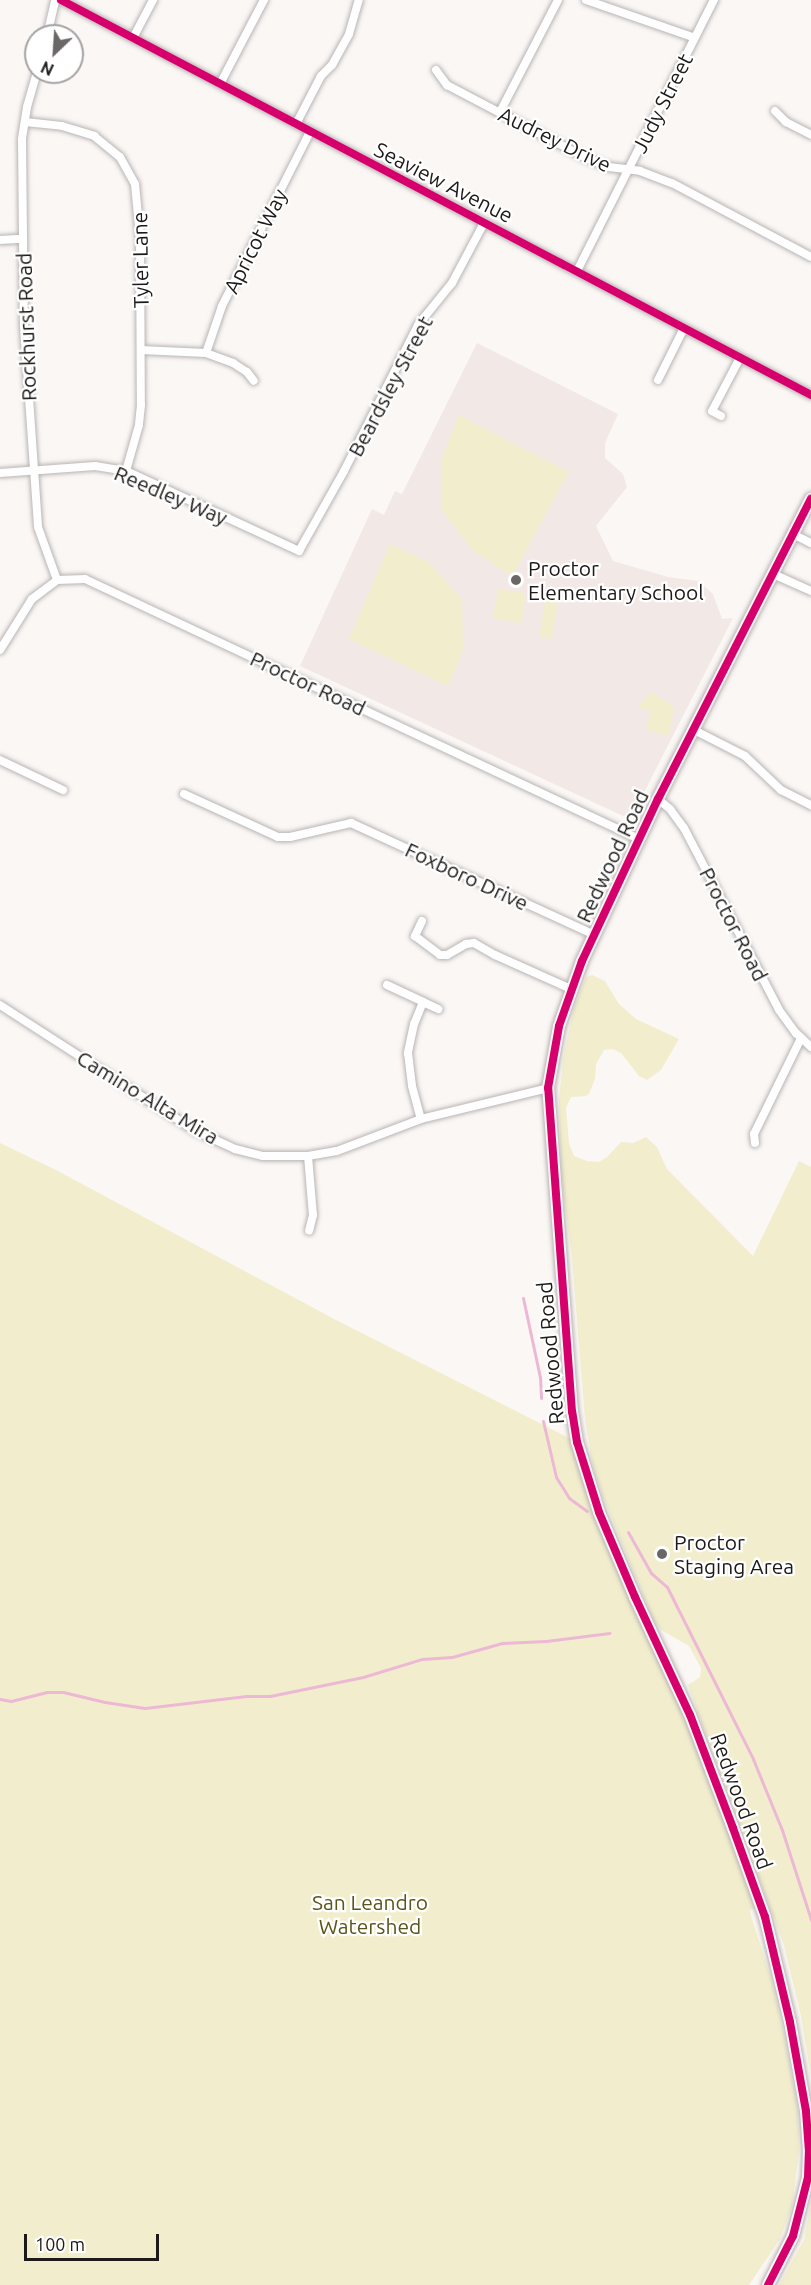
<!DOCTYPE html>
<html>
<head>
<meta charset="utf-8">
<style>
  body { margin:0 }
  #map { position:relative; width:811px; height:2285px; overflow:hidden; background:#fbf7f5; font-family:Ubuntu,sans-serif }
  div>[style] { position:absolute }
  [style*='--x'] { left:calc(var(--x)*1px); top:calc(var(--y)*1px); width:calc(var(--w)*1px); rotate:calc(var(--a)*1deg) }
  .built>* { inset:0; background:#f2e8e5 }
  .green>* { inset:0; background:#f2eecd }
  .stream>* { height:3px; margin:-1.5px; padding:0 1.5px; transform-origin:1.5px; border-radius:1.5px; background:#ecb8d4 }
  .roads { filter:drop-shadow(0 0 2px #b8b5b4) drop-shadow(0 0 2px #b8b5b4) }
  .street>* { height:8px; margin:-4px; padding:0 4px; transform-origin:4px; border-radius:4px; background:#fefefe }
  .secondary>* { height:12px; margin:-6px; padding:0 6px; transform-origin:6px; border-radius:6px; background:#f8f5f5 }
  .cycleway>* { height:8px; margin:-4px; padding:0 4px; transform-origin:4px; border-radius:4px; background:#d6006c }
  .dots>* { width:16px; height:16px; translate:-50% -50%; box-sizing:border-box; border:3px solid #fff; border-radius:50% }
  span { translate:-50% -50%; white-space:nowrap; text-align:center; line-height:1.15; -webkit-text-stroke:4.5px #fff; paint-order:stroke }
  .street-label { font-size:21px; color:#1d1a19 }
  .poi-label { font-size:21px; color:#1d1a19 }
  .left { translate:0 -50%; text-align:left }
  .park-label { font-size:21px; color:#5b561b }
  .north { position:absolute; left:24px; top:24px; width:60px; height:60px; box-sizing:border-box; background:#fff; border:2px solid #a5a3a3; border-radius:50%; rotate:205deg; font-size:16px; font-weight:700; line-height:24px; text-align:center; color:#1d1a19 }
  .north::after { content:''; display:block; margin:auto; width:21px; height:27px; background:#6b6766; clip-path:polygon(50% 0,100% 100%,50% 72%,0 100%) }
  .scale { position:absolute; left:24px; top:2234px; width:135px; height:27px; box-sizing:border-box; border:3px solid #1d1a19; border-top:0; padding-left:8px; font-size:18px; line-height:21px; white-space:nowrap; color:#1d1a19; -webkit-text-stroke:4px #fff; paint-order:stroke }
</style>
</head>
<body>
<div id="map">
  <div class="built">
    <div style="clip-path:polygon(477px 343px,618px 414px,605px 443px,605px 458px,623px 474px,627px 487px,596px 526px,613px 561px,668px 577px,698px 581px,713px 594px,722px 619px,733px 618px,634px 812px,623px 816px,300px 666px,372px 509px,384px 515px,395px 491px,402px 494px)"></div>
  </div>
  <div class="green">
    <div style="clip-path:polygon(459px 415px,569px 472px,512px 576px,472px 550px,441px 509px,442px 457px)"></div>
    <div style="clip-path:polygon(390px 544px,429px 562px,462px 600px,463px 650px,448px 686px,349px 639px)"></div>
    <div style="clip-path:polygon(498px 589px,526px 593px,521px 623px,493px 618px)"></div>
    <div style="clip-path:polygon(546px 596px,558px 598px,552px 639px,539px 637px)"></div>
    <div style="clip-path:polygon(650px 692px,674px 706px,669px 735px,647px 731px,650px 710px,637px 708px)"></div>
    <div style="clip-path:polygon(592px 975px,605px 981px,619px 1004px,636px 1019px,679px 1039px,661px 1070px,647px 1080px,639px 1076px,621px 1053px,613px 1049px,604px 1050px,596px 1064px,595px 1079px,589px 1094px,586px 1096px,571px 1097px,566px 1108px,569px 1143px,574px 1156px,587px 1161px,599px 1162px,607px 1157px,621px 1142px,633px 1143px,646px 1137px,657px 1147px,667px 1169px,753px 1256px,799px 1161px,811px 1167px,811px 2077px,801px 2016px,784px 1945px,688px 1685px,700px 1677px,701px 1668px,689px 1646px,661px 1630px,654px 1621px,603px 1497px,592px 1462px,585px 1419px,572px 1258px,561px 1174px,559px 1100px,563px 1060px,573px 1011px,586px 977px)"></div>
    <div style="clip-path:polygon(0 1143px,56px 1170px,336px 1320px,577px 1442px,599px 1512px,690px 1715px,761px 1906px,750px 1910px,751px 1916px,772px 1981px,783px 2030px,798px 2111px,799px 2152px,792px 2206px,780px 2239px,749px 2285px,0 2285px)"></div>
    <div style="clip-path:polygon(811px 2201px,811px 2285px,779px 2285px,804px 2240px)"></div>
  </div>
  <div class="stream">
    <div style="--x:523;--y:1298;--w:81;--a:77.9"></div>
    <div style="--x:540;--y:1377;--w:21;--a:87"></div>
    <div style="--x:543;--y:1421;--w:57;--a:76.9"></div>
    <div style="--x:556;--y:1477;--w:25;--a:58"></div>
    <div style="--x:569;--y:1498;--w:22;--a:36"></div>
    <div style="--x:628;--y:1532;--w:47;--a:60.7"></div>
    <div style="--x:651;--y:1573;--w:21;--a:41"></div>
    <div style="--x:667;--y:1587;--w:192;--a:63.4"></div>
    <div style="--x:753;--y:1759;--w:77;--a:67.8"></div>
    <div style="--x:782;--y:1830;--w:95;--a:72.1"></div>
    <div style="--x:0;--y:1699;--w:11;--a:10"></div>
    <div style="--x:11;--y:1701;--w:37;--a:-14"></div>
    <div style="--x:47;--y:1692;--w:16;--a:0"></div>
    <div style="--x:63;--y:1692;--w:43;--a:13.4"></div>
    <div style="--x:105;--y:1702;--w:40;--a:8.5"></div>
    <div style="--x:145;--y:1708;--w:102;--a:-6.8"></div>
    <div style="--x:246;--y:1696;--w:24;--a:0"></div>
    <div style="--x:270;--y:1696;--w:95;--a:-11.5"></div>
    <div style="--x:363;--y:1677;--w:62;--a:-17"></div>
    <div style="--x:422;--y:1659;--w:30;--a:-4"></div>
    <div style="--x:452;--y:1657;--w:52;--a:-15.6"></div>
    <div style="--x:502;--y:1643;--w:44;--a:-2.6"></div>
    <div style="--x:546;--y:1641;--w:64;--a:-7.2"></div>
  </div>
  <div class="roads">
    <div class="street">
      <div style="--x:61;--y:0;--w:848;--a:27.77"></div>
      <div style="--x:586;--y:0;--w:115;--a:19.2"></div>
      <div style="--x:47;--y:36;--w:37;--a:-77"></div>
      <div style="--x:133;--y:38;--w:43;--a:-62.2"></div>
      <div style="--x:436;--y:70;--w:19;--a:54"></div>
      <div style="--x:447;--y:85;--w:155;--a:27.7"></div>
      <div style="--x:584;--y:157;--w:27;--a:22"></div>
      <div style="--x:609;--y:167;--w:31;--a:7"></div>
      <div style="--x:640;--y:171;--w:34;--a:21"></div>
      <div style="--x:672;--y:183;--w:157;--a:28"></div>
      <div style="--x:37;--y:72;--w:36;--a:106"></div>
      <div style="--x:27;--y:107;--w:33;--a:99"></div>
      <div style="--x:22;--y:140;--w:186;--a:89.4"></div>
      <div style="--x:24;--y:326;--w:201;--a:86"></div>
      <div style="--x:38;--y:527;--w:56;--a:70.3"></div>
      <div style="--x:220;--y:84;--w:95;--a:-62.4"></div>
      <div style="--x:775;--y:111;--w:16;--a:45"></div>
      <div style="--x:786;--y:122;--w:28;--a:27"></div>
      <div style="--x:500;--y:112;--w:126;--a:-62.6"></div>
      <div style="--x:25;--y:122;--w:37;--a:6"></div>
      <div style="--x:62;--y:126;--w:34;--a:17"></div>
      <div style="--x:94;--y:136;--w:33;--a:39"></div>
      <div style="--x:120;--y:157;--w:31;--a:61"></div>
      <div style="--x:135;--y:184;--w:53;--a:84.6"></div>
      <div style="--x:140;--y:237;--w:168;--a:89.7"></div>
      <div style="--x:141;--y:405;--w:20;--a:96"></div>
      <div style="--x:139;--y:425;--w:48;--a:105.8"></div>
      <div style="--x:296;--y:124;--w:54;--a:-62.5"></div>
      <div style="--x:321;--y:76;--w:16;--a:-45"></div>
      <div style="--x:332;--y:65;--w:35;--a:-61"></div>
      <div style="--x:349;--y:34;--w:35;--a:-74"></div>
      <div style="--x:0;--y:240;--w:22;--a:-3"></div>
      <div style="--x:577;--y:271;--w:304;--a:-63.2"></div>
      <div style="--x:141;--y:350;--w:65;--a:2.6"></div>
      <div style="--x:206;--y:353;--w:29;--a:20"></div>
      <div style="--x:233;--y:363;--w:17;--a:33"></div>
      <div style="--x:247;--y:372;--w:11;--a:52"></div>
      <div style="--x:206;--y:353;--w:50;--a:-71.2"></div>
      <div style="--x:222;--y:306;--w:195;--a:-63.2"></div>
      <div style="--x:658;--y:380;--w:58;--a:-63.4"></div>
      <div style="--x:721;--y:416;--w:10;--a:-151"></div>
      <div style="--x:712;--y:411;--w:60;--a:-62.2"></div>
      <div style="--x:0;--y:473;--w:95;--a:-4.2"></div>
      <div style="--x:95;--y:466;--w:31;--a:9"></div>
      <div style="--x:126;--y:471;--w:191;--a:24.8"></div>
      <div style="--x:299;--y:551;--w:92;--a:-60.6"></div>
      <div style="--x:344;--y:471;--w:164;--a:-63.1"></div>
      <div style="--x:418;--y:325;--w:54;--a:-51"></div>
      <div style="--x:452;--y:283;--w:68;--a:-61.9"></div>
      <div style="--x:793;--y:534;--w:20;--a:27"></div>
      <div style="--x:773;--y:574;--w:42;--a:24.1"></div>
      <div style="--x:0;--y:650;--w:60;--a:-57.9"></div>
      <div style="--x:32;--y:599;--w:31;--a:-37"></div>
      <div style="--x:57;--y:580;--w:28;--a:-2"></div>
      <div style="--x:85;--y:579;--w:612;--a:25.14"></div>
      <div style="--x:694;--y:730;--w:57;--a:27"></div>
      <div style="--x:745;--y:756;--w:50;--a:43.4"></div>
      <div style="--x:781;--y:790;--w:34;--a:27"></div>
      <div style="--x:0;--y:760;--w:70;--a:25.5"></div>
      <div style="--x:184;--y:794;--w:103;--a:24.6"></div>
      <div style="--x:278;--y:837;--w:12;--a:0"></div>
      <div style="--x:290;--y:837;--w:63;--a:-12.9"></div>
      <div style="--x:351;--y:823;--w:268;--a:24.7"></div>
      <div style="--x:658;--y:799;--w:16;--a:40"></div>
      <div style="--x:670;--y:809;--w:24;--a:54"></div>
      <div style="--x:684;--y:828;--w:205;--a:62.4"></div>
      <div style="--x:779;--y:1010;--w:29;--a:54"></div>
      <div style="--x:796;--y:1033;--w:21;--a:43"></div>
      <div style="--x:422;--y:921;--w:17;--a:115"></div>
      <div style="--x:415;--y:936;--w:31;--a:37"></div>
      <div style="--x:440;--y:955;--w:7;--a:0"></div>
      <div style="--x:447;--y:955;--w:22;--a:-30"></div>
      <div style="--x:466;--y:944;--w:8;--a:-7"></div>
      <div style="--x:474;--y:943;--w:24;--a:30"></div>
      <div style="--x:495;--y:955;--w:83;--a:24.1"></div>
      <div style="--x:387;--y:985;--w:40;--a:25"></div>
      <div style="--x:423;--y:1002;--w:24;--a:112"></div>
      <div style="--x:414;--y:1024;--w:30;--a:102"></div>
      <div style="--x:408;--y:1053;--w:33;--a:83"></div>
      <div style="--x:412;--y:1086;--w:34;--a:75"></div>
      <div style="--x:423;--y:1002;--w:17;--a:25"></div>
      <div style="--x:0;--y:1005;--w:231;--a:32.8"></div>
      <div style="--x:194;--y:1130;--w:45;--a:24.9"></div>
      <div style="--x:235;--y:1149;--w:29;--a:14"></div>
      <div style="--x:263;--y:1156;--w:45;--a:0"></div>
      <div style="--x:308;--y:1156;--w:29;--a:-10"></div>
      <div style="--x:337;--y:1151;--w:90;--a:-20.9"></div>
      <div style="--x:421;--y:1119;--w:131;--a:-13.7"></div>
      <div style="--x:755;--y:1143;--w:9;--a:-96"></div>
      <div style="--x:754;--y:1134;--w:107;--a:-63.9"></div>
      <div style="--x:308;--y:1156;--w:59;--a:85.2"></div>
      <div style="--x:313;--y:1215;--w:16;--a:104"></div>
    </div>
    <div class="secondary">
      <div style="--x:768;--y:2285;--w:55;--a:-63"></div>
      <div style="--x:793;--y:2236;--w:61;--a:-75.7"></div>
      <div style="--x:808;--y:2177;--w:25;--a:-88"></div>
      <div style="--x:809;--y:2152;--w:41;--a:-94.2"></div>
      <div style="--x:806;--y:2111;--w:90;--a:-100.2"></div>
      <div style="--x:790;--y:2022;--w:108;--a:-103.4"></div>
      <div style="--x:765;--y:1917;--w:95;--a:-109.8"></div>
      <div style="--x:733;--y:1828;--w:121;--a:-110.8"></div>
      <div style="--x:690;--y:1715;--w:130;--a:-115"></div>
      <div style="--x:635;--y:1597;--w:92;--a:-113"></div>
      <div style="--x:599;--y:1512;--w:73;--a:-107.4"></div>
      <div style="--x:577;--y:1442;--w:30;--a:-99"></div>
      <div style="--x:572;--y:1412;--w:325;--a:-94.2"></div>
      <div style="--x:548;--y:1088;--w:63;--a:-79.9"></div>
      <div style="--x:559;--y:1026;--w:69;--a:-70.5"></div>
      <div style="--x:582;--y:961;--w:179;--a:-64.9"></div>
      <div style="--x:658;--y:799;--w:337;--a:-63"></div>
    </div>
  </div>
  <div class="cycleway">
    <div style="--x:61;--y:0;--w:848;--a:27.77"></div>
    <div style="--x:768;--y:2285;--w:55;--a:-63"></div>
    <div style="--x:793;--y:2236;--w:61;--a:-75.7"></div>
    <div style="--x:808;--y:2177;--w:25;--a:-88"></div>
    <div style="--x:809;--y:2152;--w:41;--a:-94.2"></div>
    <div style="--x:806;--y:2111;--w:90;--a:-100.2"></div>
    <div style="--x:790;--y:2022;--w:108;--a:-103.4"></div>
    <div style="--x:765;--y:1917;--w:95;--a:-109.8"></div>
    <div style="--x:733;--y:1828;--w:121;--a:-110.8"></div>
    <div style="--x:690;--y:1715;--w:130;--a:-115"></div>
    <div style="--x:635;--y:1597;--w:92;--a:-113"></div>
    <div style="--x:599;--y:1512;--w:73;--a:-107.4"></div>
    <div style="--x:577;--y:1442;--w:30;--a:-99"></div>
    <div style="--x:572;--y:1412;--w:325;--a:-94.2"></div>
    <div style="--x:548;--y:1088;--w:63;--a:-79.9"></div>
    <div style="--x:559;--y:1026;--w:69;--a:-70.5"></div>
    <div style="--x:582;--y:961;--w:179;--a:-64.9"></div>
    <div style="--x:658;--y:799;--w:337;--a:-63"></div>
  </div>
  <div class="dots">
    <div style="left:516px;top:580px;background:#6b6766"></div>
    <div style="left:662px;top:1554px;background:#6b6766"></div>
  </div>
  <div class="street-label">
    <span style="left:662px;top:103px;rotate:-63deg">Judy Street</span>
    <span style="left:555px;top:139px;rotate:26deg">Audrey Drive</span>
    <span style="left:444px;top:182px;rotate:27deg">Seaview Avenue</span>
    <span style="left:255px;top:241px;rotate:-63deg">Apricot Way</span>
    <span style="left:140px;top:260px;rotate:-91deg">Tyler Lane</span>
    <span style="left:26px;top:327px;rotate:-92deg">Rockhurst Road</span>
    <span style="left:390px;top:386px;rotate:-62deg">Beardsley Street</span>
    <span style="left:171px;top:495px;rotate:23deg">Reedley Way</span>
    <span style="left:308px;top:683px;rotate:25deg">Proctor Road</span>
    <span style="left:612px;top:856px;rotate:-65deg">Redwood Road</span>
    <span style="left:467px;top:876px;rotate:25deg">Foxboro Drive</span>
    <span style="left:734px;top:924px;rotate:63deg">Proctor Road</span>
    <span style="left:148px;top:1097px;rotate:31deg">Camino Alta Mira</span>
    <span style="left:550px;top:1353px;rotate:-95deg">Redwood Road</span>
    <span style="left:742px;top:1801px;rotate:70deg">Redwood Road</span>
  </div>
  <div class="poi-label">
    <span class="left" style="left:528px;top:580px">Proctor<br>Elementary School</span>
    <span class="left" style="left:674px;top:1554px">Proctor<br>Staging Area</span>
  </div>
  <div class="park-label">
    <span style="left:370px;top:1914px">San Leandro<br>Watershed</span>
  </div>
  <div class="north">N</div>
  <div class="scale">100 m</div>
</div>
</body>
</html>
